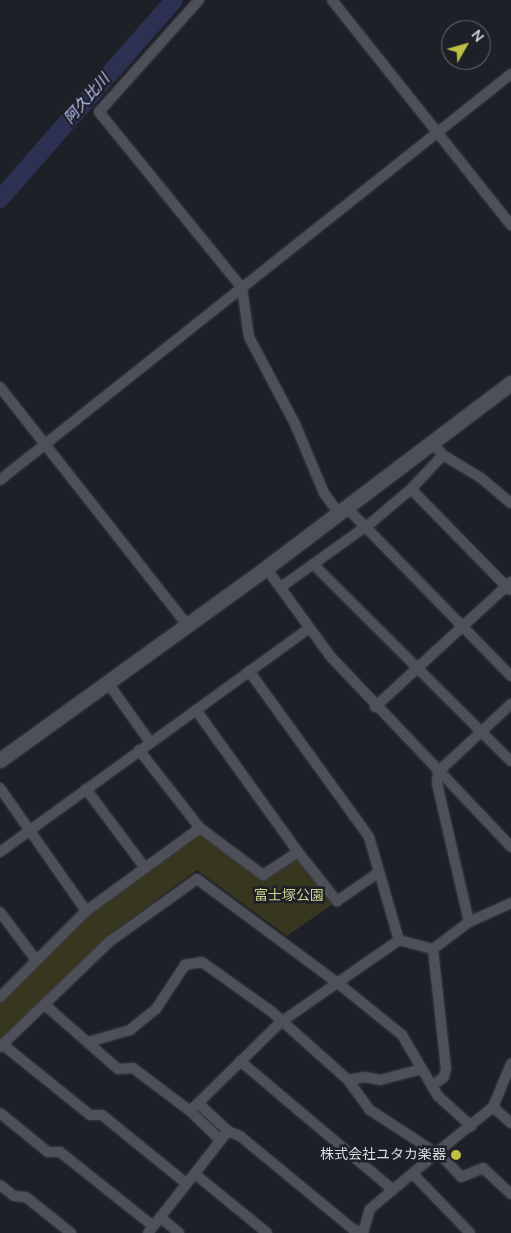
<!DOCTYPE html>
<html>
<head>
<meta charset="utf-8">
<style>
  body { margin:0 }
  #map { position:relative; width:511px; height:1233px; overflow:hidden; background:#1e2028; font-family:"Nunito Sans","Noto Sans JP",sans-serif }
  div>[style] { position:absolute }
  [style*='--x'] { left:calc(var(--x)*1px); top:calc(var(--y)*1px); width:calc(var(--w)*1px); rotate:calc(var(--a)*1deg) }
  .green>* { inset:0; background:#37371f }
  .river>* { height:18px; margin:-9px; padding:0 9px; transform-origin:9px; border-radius:9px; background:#2c3152 }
  .roads { filter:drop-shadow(0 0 1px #3b3c43) drop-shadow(0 0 1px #3b3c43) }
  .street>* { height:10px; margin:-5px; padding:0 5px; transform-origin:5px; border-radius:5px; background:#4d4f59 }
  .secondary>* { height:15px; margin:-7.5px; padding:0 7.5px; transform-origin:7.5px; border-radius:7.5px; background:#4d4f59 }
  .dots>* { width:14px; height:14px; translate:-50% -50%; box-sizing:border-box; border:2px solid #1e2028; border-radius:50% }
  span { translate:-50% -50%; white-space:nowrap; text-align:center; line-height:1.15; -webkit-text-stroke:5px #1e2028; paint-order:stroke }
  .park-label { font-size:14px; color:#d1d38f }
  .poi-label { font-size:14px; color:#dbdce2 }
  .right { translate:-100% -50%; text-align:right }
  .water-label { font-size:15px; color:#c1ccfe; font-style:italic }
  .north { position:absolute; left:441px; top:20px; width:50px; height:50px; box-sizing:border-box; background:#1e2028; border:1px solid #6a6b72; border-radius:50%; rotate:52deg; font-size:14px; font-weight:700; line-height:20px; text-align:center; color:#dbdce2 }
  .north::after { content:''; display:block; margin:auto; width:18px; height:22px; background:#bebf42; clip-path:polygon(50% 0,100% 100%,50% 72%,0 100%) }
</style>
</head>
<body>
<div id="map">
  <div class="green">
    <div style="clip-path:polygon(200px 828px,263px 875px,298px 852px,337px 901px,287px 936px,197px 870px,112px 933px,0 1041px,0 995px,86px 911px)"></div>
  </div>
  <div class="river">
    <div style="--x:0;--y:199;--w:264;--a:-48.8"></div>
  </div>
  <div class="roads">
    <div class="street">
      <div style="--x:199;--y:0;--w:150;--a:131.8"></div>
      <div style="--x:99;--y:112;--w:227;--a:50.9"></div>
      <div style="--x:242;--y:288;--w:49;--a:81.9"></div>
      <div style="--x:249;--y:337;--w:98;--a:62.1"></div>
      <div style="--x:295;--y:424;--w:75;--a:67.2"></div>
      <div style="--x:324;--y:493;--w:26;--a:54"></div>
      <div style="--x:332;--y:0;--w:288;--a:51.5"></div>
      <div style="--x:0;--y:387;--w:303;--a:51.8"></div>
      <div style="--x:443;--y:455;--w:44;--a:31.2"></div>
      <div style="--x:481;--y:478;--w:39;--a:40"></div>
      <div style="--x:0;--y:480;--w:653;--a:-38.47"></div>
      <div style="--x:411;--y:489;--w:141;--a:45.6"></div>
      <div style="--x:347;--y:508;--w:235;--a:45.7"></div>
      <div style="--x:313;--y:564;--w:279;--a:44.9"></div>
      <div style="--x:266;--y:568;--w:110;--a:53.9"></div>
      <div style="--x:331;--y:657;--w:262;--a:46.5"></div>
      <div style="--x:281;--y:587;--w:112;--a:-35.5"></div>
      <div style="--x:372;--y:522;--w:51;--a:-40.2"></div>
      <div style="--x:411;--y:489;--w:47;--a:-46.7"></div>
      <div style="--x:443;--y:455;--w:17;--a:-130"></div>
      <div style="--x:249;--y:671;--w:205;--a:54.1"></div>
      <div style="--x:369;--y:837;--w:107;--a:73.8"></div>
      <div style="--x:108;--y:683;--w:72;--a:54.6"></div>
      <div style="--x:375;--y:707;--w:185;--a:-42.6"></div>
      <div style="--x:196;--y:710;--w:175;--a:54.3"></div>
      <div style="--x:298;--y:852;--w:63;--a:51.5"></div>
      <div style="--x:337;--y:901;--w:51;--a:-34.6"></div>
      <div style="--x:139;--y:750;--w:99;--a:52"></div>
      <div style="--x:200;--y:828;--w:79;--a:36.7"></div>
      <div style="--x:263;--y:875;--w:42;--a:-33.3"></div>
      <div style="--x:0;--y:788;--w:150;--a:55"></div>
      <div style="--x:86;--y:789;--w:99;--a:53.2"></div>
      <div style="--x:0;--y:852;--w:382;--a:-35.9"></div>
      <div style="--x:0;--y:912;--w:60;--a:53.1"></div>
      <div style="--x:469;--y:922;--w:143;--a:-103"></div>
      <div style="--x:437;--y:783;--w:11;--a:-85"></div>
      <div style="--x:438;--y:772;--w:100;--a:-43"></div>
      <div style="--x:399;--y:940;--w:35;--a:15"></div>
      <div style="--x:433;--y:949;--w:120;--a:83.8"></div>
      <div style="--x:446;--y:1068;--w:9;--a:103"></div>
      <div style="--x:444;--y:1077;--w:14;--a:144"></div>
      <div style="--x:433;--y:949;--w:45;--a:-36.9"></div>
      <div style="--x:469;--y:922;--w:46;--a:-24.3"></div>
      <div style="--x:0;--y:997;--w:122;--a:-45"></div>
      <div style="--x:86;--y:911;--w:141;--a:-36.1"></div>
      <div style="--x:45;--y:1005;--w:97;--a:41.2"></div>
      <div style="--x:118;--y:1069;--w:15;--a:-4"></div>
      <div style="--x:133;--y:1068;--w:71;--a:37"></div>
      <div style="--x:190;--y:1111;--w:40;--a:44"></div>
      <div style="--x:88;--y:1042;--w:44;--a:-15.9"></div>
      <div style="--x:130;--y:1030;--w:33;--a:-39"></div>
      <div style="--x:156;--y:1009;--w:53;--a:-56.6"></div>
      <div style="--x:185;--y:965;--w:17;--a:-10"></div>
      <div style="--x:202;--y:962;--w:86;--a:35.5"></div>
      <div style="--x:272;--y:1012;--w:102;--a:41.8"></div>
      <div style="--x:348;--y:1080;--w:37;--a:54"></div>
      <div style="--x:370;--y:1110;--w:79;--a:33.1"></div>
      <div style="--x:436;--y:1153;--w:73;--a:-38.9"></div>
      <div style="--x:493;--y:1107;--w:47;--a:-67.3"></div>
      <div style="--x:2;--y:1044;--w:113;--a:38.9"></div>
      <div style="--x:90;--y:1115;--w:12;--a:0"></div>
      <div style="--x:102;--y:1115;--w:109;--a:39.1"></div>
      <div style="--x:0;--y:1047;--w:151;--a:-43.9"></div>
      <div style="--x:109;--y:942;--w:108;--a:-35.6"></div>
      <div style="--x:197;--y:879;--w:177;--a:36.5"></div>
      <div style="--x:339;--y:984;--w:81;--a:39"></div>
      <div style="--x:402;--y:1035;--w:71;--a:59.5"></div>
      <div style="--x:438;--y:1096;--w:45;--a:42.3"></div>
      <div style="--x:240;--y:1061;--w:200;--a:40.1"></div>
      <div style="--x:348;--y:1080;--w:17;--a:-10"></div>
      <div style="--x:365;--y:1077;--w:15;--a:11"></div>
      <div style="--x:380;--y:1080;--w:43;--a:-14.7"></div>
      <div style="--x:199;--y:1104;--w:40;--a:43"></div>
      <div style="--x:493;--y:1107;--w:24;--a:42"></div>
      <div style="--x:190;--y:1111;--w:127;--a:-44.4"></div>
      <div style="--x:281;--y:1022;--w:144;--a:-34.8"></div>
      <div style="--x:0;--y:1113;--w:62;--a:39.1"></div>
      <div style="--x:48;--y:1152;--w:12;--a:0"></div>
      <div style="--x:60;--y:1152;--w:119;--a:38.5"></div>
      <div style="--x:195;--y:1174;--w:93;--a:39.3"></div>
      <div style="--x:413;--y:1174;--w:82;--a:46"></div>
      <div style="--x:0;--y:1185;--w:18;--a:38"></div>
      <div style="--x:14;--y:1196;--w:12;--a:5"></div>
      <div style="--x:26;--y:1197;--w:58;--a:38.7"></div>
      <div style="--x:160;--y:1217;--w:25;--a:40"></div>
      <div style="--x:148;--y:1233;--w:130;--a:-51.9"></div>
      <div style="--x:228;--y:1131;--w:13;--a:23"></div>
      <div style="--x:240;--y:1136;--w:146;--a:39.5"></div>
      <div style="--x:353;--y:1229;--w:11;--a:22"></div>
      <div style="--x:363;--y:1233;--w:25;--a:-74"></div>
      <div style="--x:370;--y:1209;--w:89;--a:-40"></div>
      <div style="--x:438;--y:1152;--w:34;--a:47"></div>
      <div style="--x:461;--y:1177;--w:24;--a:-22"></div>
      <div style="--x:483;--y:1168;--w:38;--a:43"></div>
    </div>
    <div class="secondary">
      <div style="--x:0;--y:760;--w:328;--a:-35.8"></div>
      <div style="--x:266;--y:568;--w:307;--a:-37.1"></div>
    </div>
  </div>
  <div class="dots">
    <div style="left:456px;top:1155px;background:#bebf42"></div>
  </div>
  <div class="park-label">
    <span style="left:289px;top:896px">富士塚公園</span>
  </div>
  <div class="poi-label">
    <span class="right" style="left:446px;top:1155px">株式会社ユタカ楽器</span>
  </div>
  <div class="water-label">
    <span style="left:87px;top:99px;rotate:-49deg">阿久比川</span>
  </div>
  <div class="north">N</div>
</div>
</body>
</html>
